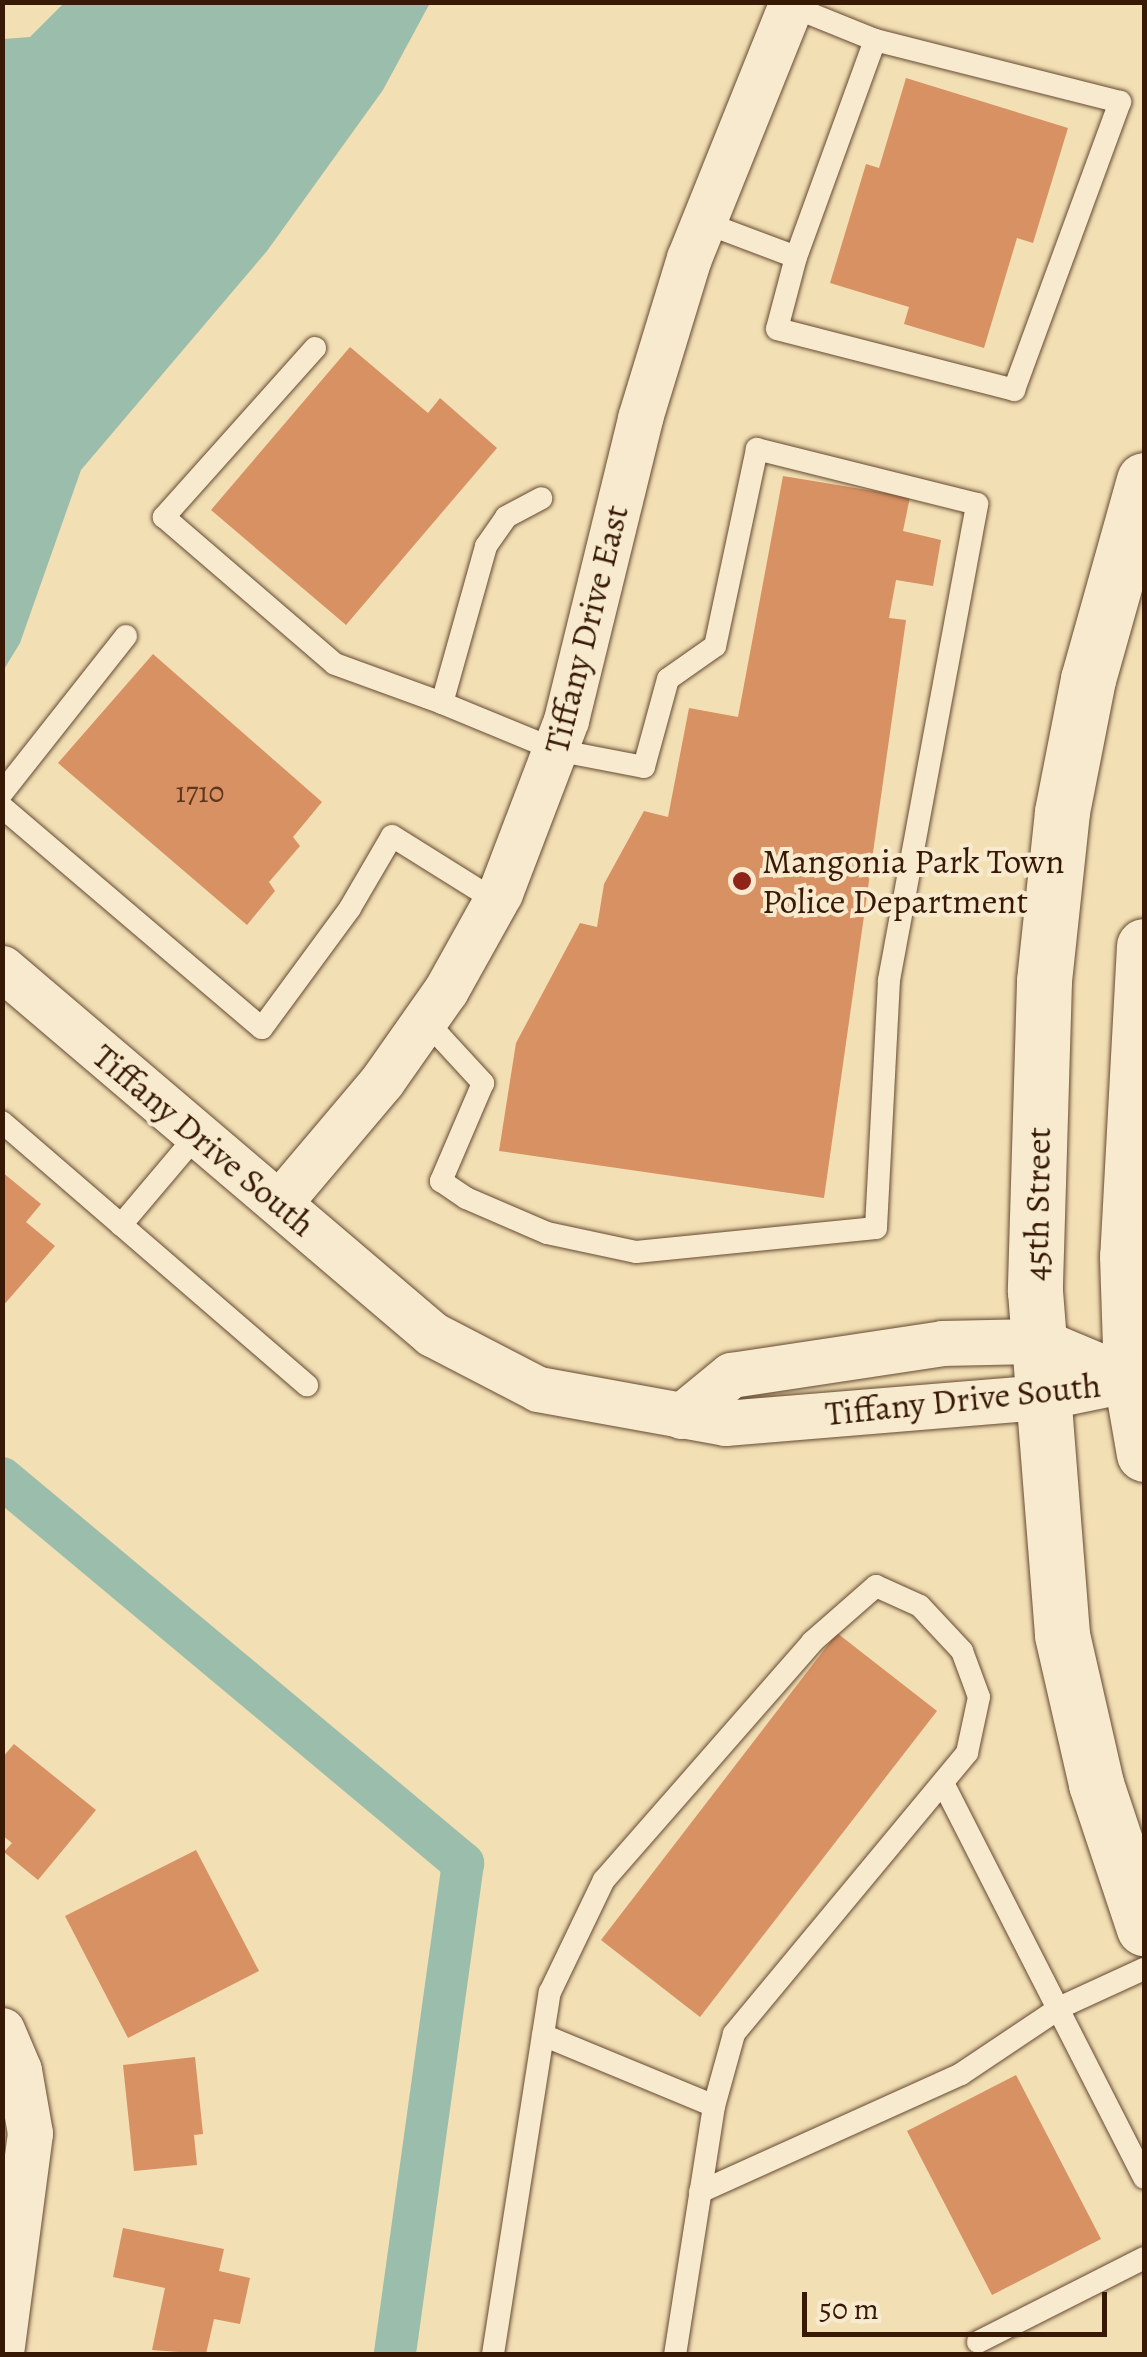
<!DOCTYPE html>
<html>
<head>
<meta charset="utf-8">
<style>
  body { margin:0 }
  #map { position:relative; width:1147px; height:2357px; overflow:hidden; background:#f2dfb4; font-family:Alegreya,serif }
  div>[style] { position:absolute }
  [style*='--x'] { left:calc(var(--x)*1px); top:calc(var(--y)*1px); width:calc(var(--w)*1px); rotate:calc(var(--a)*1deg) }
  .water>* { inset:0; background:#9bbdac }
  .canal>* { height:42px; margin:-21px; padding:0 21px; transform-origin:21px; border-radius:21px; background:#9bbdac }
  .building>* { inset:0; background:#d79163 }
  .roads { filter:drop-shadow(0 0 2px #664a32) drop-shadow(0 0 2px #664a32) }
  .service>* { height:22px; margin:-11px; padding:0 11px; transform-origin:11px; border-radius:11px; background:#f7eace }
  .minor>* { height:45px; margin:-22.5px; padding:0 22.5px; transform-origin:22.5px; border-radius:22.5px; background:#f7eace }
  .secondary>* { height:55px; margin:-27.5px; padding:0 27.5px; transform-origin:27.5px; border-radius:27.5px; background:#f7eace }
  .dots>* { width:28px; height:28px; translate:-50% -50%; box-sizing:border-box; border:5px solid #f7eace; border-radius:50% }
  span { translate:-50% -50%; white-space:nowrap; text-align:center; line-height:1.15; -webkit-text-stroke:8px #f7eace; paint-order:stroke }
  .number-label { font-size:30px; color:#5f371d }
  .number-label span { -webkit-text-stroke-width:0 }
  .street-label { font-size:35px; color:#371906 }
  .poi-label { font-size:35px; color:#371906 }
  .left { translate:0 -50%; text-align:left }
  .frame { position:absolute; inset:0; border:5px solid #371906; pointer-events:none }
  .scale { position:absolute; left:802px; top:2292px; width:305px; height:45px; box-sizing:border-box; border:5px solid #371906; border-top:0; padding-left:12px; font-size:30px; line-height:35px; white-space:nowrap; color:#371906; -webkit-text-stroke:8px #f7eace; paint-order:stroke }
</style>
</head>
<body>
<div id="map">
  <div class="water">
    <div style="clip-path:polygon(64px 3px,430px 3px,383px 90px,267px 251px,81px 470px,20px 643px,3px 671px,3px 39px,30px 37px)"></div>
  </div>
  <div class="canal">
    <div style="--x:2;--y:1478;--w:601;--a:39.87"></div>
    <div style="--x:463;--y:1863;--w:496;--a:97.9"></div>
  </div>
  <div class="building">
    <div style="clip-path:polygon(906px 78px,1068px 128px,1033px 243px,1017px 238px,984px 348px,904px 324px,909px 307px,830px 283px,866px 164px,879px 168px)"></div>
    <div style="clip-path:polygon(350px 347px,428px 413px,440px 398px,497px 448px,346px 625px,211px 510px)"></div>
    <div style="clip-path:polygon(783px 476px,910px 497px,903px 531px,941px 540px,933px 586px,896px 580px,889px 618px,906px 620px,824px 1198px,499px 1151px,516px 1043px,580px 923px,597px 927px,604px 884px,644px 811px,668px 817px,689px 708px,738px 717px)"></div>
    <div style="clip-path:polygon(153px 654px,322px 802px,293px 837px,300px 846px,269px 882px,275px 891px,247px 925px,58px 763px)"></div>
    <div style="clip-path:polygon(2px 1172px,41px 1204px,26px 1222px,55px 1246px,2px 1307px)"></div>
    <div style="clip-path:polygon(837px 1633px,937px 1711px,700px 2017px,601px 1940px)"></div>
    <div style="clip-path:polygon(14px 1744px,96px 1810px,38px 1880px,4px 1852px,12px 1843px,2px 1835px,2px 1758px)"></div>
    <div style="clip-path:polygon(196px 1850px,259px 1971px,128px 2038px,65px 1916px)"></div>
    <div style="clip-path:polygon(195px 2057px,203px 2134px,194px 2135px,197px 2165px,134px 2171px,123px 2065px)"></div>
    <div style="clip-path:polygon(1016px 2075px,1101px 2239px,992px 2295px,907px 2131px)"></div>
    <div style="clip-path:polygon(123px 2228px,224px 2249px,219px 2271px,250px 2278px,240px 2324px,214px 2319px,206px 2354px,152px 2350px,165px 2288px,113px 2277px)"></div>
  </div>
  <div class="roads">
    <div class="service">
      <div style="--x:791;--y:6;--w:91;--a:22"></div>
      <div style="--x:703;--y:222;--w:99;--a:20.6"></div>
      <div style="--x:796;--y:257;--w:74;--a:104.8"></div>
      <div style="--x:777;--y:329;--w:245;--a:14.4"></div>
      <div style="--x:1014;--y:390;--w:307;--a:-69.8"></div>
      <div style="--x:1120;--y:102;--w:253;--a:-165.8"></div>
      <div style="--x:875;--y:40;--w:231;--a:110"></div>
      <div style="--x:315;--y:348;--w:227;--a:131.8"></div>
      <div style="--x:164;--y:517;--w:225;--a:40.7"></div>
      <div style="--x:335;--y:664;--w:114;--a:20"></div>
      <div style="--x:2;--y:793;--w:200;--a:-51.7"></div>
      <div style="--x:2;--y:807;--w:341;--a:40.4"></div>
      <div style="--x:262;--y:1028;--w:149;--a:-53.7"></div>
      <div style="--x:350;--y:908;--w:83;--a:-59.7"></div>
      <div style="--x:392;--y:836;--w:123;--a:32"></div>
      <div style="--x:425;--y:1020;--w:86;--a:47.4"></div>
      <div style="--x:483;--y:1083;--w:107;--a:113.2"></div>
      <div style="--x:441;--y:1181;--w:30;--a:34"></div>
      <div style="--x:466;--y:1198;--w:88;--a:23.4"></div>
      <div style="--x:547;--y:1233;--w:91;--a:12.1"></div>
      <div style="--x:636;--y:1252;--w:241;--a:-5.7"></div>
      <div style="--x:876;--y:1228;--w:248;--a:-87"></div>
      <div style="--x:889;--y:980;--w:484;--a:-79.5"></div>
      <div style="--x:977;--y:504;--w:227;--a:-166"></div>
      <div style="--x:757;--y:449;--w:201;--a:102"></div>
      <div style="--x:715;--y:646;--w:57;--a:144.9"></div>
      <div style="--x:668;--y:679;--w:91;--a:105.3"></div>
      <div style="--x:644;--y:767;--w:90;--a:-169.1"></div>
      <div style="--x:556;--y:750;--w:123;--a:-157.6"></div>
      <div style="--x:442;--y:703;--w:163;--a:-74.3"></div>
      <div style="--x:486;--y:546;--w:35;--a:-55"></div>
      <div style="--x:506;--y:517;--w:40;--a:-28"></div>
      <div style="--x:2;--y:1122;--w:403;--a:40.8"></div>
      <div style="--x:121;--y:1225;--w:119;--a:-49.8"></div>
      <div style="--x:943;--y:1783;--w:443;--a:63"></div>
      <div style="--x:543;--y:2035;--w:185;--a:22.5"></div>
      <div style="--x:700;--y:2192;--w:286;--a:-24.3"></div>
      <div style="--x:961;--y:2074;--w:120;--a:-33.8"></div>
      <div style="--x:1061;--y:2007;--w:91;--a:-24.6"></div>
      <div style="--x:978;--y:2342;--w:186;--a:-26.8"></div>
      <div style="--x:493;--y:2354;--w:366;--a:-81.1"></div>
      <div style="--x:550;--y:1992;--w:124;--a:-64.3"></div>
      <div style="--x:604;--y:1880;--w:316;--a:-48.8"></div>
      <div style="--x:812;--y:1642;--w:85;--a:-41.2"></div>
      <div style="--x:876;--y:1586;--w:48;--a:24.4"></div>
      <div style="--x:920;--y:1606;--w:62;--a:47"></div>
      <div style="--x:962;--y:1651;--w:49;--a:69.7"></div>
      <div style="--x:979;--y:1697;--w:57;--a:102.1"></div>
      <div style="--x:967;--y:1753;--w:365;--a:129.7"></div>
      <div style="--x:734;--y:2034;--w:75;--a:105.5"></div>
      <div style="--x:714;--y:2106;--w:251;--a:98.9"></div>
    </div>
    <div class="minor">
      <div style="--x:2;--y:968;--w:565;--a:40.4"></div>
      <div style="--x:432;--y:1334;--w:119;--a:27.4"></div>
      <div style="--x:538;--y:1389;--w:190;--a:10.3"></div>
      <div style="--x:725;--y:1423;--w:320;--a:-4.7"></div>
      <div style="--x:1044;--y:1397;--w:89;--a:-11.7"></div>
      <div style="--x:279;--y:1203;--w:160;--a:-49.8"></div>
      <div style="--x:382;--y:1081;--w:111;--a:-54.9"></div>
      <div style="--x:446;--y:990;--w:111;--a:-60.9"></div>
      <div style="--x:500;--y:893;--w:185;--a:-69.1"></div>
      <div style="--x:566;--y:720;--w:311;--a:-76.2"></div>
      <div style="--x:640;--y:418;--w:167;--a:-73"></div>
      <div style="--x:689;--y:258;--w:276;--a:-68.1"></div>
      <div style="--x:681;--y:1416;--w:65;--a:-39.4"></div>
      <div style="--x:731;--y:1375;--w:213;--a:-8.6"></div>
      <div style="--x:942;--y:1343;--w:98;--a:-1.2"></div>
      <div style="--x:1040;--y:1341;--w:99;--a:22.7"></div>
      <div style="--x:2;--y:2030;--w:43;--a:67"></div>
      <div style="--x:19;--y:2070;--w:64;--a:80.1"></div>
      <div style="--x:30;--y:2133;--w:216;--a:97.5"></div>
    </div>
    <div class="secondary">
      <div style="--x:1144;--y:480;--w:207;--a:105.7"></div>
      <div style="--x:1088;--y:679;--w:136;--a:101.1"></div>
      <div style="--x:1062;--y:812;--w:170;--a:96.1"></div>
      <div style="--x:1044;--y:981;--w:310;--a:91.7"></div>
      <div style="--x:1035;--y:1291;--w:345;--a:85.5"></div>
      <div style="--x:1062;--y:1635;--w:153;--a:77.1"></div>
      <div style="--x:1096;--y:1784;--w:152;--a:71.6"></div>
      <div style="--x:1144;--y:946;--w:310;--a:93.1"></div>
      <div style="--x:1127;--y:1256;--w:123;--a:88.1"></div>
      <div style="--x:1131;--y:1379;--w:76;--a:80.2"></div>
    </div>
  </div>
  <div class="dots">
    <div style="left:742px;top:881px;background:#8f2418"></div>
  </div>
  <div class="number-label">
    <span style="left:200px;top:792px">1710</span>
  </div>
  <div class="street-label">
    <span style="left:586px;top:629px;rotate:-76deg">Tiffany Drive East</span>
    <span style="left:204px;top:1140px;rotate:40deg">Tiffany Drive South</span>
    <span style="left:1037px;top:1204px;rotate:-89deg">45th Street</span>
    <span style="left:963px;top:1399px;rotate:-6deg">Tiffany Drive South</span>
  </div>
  <div class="poi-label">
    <span class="left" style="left:762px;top:881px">Mangonia Park Town<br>Police Department</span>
  </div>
  <div class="frame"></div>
  <div class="scale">50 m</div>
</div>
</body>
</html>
